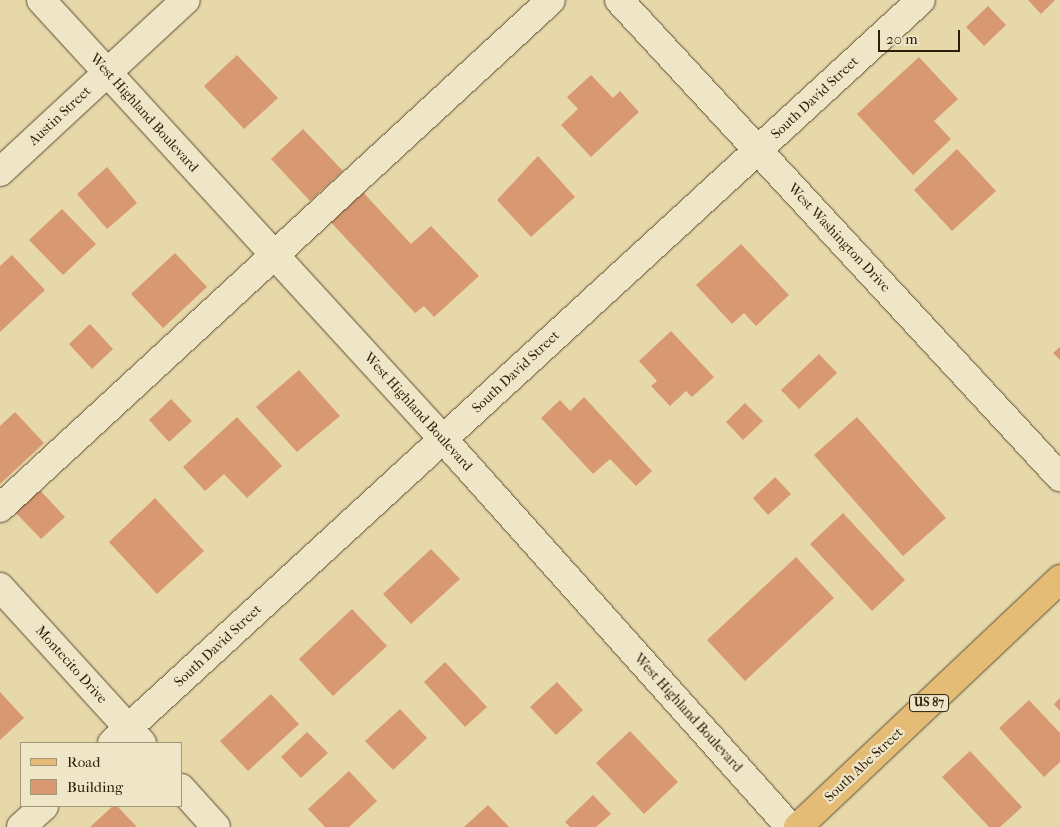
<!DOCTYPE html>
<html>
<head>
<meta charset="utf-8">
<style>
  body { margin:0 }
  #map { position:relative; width:1060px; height:827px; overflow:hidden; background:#e7d8aa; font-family:"IM FELL French Canon",serif }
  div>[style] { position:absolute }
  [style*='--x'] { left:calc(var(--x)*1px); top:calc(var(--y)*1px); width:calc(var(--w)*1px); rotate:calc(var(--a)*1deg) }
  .building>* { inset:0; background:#d89972 }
  .roads { filter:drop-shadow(0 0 1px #5c4c30) drop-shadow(0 0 1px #5c4c30) }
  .minor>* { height:28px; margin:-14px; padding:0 14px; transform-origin:14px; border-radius:14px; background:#efe6c8 }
  .major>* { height:28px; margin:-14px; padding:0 14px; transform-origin:14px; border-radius:14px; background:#e4bc75 }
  span { translate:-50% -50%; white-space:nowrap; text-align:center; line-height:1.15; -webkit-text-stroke:4.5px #efe6c8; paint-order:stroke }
  .shield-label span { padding:1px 4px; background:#efe6c8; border:1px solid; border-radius:4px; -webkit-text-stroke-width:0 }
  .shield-label { font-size:12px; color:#2e1d07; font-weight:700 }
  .street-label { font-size:14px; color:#2e1d07 }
  .legend { position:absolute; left:20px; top:742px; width:162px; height:65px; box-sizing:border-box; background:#efe6c8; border:1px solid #a2967b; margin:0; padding:6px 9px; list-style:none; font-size:15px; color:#2e1d07 }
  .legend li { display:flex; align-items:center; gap:10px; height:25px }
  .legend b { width:25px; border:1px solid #a2967b }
  .scale { position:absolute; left:878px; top:30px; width:82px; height:22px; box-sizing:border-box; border:2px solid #2e1d07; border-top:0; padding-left:6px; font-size:15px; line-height:18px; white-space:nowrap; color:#2e1d07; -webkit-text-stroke:4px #efe6c8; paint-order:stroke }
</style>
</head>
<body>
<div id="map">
  <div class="building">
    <div style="clip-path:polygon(1028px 0,1055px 0,1041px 14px)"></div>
    <div style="clip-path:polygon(988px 6px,1006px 25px,984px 46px,966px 27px)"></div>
    <div style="clip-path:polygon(237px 55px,278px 98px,244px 129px,204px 86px)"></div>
    <div style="clip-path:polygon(919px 57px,958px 99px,934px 121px,951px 139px,913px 175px,857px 114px)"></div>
    <div style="clip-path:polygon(591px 75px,613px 98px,620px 91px,639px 112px,591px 157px,561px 125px,578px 109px,567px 97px)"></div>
    <div style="clip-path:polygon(303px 129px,343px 171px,310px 201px,271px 159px)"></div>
    <div style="clip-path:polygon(957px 149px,996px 191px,952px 231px,914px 190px)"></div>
    <div style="clip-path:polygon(538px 156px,575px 197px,531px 237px,497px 200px)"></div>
    <div style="clip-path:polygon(107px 167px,137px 203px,107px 229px,77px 194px)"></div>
    <div style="clip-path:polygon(359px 188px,411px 244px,431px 226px,479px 276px,434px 317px,424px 306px,415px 313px,327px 218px)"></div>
    <div style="clip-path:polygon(62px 209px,96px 244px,63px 275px,29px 240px)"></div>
    <div style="clip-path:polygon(741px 244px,789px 295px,756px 326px,744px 313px,732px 324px,696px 285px)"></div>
    <div style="clip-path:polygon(175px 253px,207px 287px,163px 328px,131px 294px)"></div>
    <div style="clip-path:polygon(12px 255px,45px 290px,0 332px,0 266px)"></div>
    <div style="clip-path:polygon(90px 324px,113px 349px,92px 369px,69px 344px)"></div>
    <div style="clip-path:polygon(671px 331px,714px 377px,692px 397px,686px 391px,670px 406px,651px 386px,657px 381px,639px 361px)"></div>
    <div style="clip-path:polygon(1060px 347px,1060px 360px,1053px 353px)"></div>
    <div style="clip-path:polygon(819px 354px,837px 373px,799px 409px,781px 390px)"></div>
    <div style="clip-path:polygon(299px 370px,340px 416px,297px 452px,256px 407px)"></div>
    <div style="clip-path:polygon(584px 397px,652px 471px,636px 486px,610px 459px,593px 474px,541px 418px,560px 400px,570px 411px)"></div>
    <div style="clip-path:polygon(171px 399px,192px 421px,169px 442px,149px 420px)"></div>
    <div style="clip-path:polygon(745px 403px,763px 421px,743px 440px,726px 422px)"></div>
    <div style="clip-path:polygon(15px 412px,44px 443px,0 484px,0 426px)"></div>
    <div style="clip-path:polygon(237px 417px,282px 466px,247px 498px,224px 474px,205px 491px,183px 467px)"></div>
    <div style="clip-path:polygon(857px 417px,946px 518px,903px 556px,814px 455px)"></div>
    <div style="clip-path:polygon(775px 477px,791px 494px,768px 515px,753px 498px)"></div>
    <div style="clip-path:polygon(38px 488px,65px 517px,41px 539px,14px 511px)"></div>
    <div style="clip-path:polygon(155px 498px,204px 551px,157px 594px,109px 542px)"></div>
    <div style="clip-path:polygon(843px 513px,905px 580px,872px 611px,810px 544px)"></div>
    <div style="clip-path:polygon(431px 549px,460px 579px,411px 624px,383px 594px)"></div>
    <div style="clip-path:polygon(796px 557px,834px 598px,745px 681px,707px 640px)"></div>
    <div style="clip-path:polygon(352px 609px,387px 646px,333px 696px,299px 659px)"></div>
    <div style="clip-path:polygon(445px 662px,487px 707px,465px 727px,424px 682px)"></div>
    <div style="clip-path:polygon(557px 682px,583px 710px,556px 735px,530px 707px)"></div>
    <div style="clip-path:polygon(0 692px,24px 718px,0 740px)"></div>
    <div style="clip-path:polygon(271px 694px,299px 724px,248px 771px,220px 741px)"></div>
    <div style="clip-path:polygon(1060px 698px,1060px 711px,1054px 704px)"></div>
    <div style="clip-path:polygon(1029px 700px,1060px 733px,1060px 762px,1044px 777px,999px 728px)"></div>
    <div style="clip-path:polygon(400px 709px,427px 738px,393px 770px,365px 741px)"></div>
    <div style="clip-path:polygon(630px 731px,678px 782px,644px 814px,596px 763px)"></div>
    <div style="clip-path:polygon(307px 732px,328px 753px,301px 778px,281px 757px)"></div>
    <div style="clip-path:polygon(970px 751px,1022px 807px,1000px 827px,989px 827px,942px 777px)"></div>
    <div style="clip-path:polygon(349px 771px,377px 801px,349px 827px,325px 827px,308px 809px)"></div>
    <div style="clip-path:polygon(593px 795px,611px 814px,596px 827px,570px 827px,565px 822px)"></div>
    <div style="clip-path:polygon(488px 805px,509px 827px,464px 827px)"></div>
    <div style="clip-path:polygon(113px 806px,117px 806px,137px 827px,90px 827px)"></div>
  </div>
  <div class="roads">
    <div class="minor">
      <div style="--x:41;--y:0;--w:595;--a:47.52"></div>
      <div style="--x:443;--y:439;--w:521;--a:48.19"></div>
      <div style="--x:619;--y:0;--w:650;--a:47.25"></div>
      <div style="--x:0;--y:172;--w:253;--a:-42.8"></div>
      <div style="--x:0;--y:508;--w:749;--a:-42.67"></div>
      <div style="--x:0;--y:587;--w:211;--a:47.7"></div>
      <div style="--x:112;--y:743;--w:1098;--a:-42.56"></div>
      <div style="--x:181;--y:788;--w:52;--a:48.1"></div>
      <div style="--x:21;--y:827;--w:31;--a:-42"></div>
    </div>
    <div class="major">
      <div style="--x:798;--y:827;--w:361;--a:-43.4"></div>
    </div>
  </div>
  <div class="shield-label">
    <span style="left:929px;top:703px">US 87</span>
  </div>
  <div class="street-label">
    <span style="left:815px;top:98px;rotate:-43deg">South David Street</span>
    <span style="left:144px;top:113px;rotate:48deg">West Highland Boulevard</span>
    <span style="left:60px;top:116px;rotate:-43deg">Austin Street</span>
    <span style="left:839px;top:238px;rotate:47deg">West Washington Drive</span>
    <span style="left:516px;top:372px;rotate:-43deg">South David Street</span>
    <span style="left:418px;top:412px;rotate:48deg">West Highland Boulevard</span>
    <span style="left:218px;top:646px;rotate:-43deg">South David Street</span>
    <span style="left:71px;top:665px;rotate:48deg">Montecito Drive</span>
    <span style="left:688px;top:713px;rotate:48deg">West Highland Boulevard</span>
    <span style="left:864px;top:765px;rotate:-43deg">South Abe Street</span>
  </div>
  <ul class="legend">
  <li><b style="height:6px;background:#e4bc75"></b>Road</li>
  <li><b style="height:14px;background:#d89972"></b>Building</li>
  </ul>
  <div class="scale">20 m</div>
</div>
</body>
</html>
